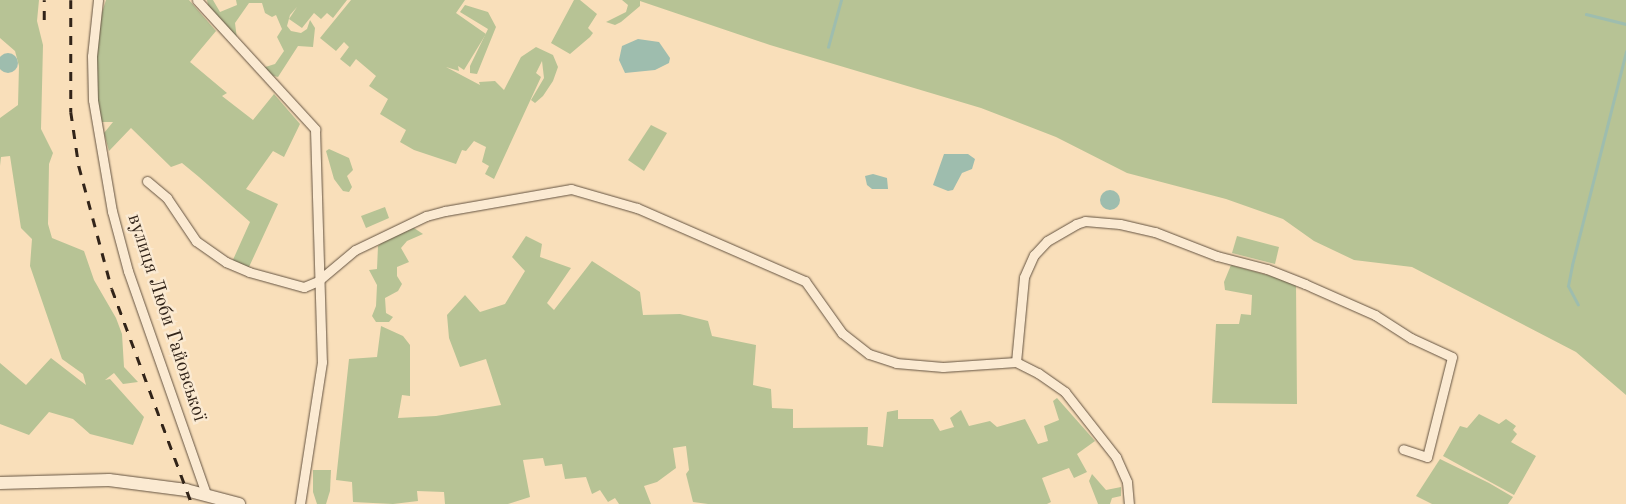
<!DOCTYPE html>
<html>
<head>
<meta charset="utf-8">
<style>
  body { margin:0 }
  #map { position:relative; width:1626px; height:504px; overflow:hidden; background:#f9dfba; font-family:"Old Standard TT",serif }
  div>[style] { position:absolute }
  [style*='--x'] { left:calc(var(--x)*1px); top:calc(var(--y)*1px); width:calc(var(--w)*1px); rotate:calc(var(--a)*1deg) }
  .green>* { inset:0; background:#b7c395 }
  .water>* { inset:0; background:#9ebdae }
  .round { border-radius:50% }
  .stream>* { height:2.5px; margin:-1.25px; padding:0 1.25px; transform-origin:1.25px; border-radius:1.25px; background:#9ebdae }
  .roads { filter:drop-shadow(0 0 1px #645341) drop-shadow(0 0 1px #645341) }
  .street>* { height:9px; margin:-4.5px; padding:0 4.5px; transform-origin:4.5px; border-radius:4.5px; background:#fbead2 }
  .secondary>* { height:12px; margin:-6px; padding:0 6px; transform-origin:6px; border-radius:6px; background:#fbead2 }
  .rail>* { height:2.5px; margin-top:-1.25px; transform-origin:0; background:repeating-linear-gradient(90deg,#322419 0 9px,transparent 0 18px) }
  span { translate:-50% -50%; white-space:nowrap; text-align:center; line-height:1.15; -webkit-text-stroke:5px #fbead2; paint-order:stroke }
  .street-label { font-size:20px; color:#322419 }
</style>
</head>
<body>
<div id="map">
  <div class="green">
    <div style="clip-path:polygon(0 0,39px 0,37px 21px,43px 45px,41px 129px,53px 153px,49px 164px,48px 224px,52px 238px,84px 251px,94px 280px,116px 318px,122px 334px,124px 367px,138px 382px,123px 384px,114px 373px,105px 380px,110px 379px,144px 417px,133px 445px,90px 434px,73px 419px,49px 412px,29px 435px,0 424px,0 363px,26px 385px,51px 358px,86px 385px,83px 374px,62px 359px,30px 266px,32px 239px,21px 228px,10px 156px,1px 157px,0 166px,0 118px,18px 105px,19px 66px,15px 51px,0 38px)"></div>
    <div style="clip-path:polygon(106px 0,189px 0,216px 31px,190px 62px,227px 93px,222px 96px,253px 120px,274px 94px,300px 124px,284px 157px,273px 151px,246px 189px,278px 204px,249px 267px,232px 262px,250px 222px,199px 177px,182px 163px,171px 167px,131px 128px,109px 151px,104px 133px,113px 122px,102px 122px,97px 108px,93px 40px)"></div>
    <div style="clip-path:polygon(207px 0,213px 0,220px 12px,237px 5px,236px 0,347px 0,333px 18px,327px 13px,321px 19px,314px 13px,302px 28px,289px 19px,297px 7px,290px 15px,287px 26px,291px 31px,301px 33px,307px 29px,310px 20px,315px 28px,313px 47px,298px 46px,278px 77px,270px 75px,262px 68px,275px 64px,284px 51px,277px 37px,282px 29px,276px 15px,272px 17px,265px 13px,262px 3px,249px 3px,235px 23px,237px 39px,210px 14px)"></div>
    <div style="clip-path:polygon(351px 0,465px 0,456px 13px,486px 34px,464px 70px,458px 66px,459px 71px,446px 67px,480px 85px,479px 82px,495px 81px,504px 90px,521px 57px,536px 47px,553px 55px,558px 67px,553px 81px,543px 96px,535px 103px,531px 100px,544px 78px,542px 61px,536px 73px,541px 77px,494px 179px,485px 174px,489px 166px,482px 162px,486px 147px,474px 141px,466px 151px,462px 150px,456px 164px,414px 150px,400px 142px,406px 130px,380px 114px,388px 99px,369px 86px,376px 76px,356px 59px,350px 67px,340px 59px,349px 47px,344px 42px,336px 51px,320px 38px)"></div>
    <div style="clip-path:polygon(574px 0,580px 0,597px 14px,588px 28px,593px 33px,590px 37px,570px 54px,551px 43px)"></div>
    <div style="clip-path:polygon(622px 0,1626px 0,1626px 395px,1576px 352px,1412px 267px,1354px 260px,1314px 241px,1283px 219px,1226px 199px,1127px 173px,1056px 137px,981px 108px,770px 45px,640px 1px,640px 6px,621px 22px,615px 25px,606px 22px,626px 12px,628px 5px)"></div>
    <div style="clip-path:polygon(465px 5px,488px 12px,496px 27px,477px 74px,470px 73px,470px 66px,488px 29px,460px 12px)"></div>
    <div style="clip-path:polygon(651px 125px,667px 133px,644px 171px,628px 160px)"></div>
    <div style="clip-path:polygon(329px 149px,349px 158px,353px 170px,347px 176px,352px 187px,349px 192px,343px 191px,334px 179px,326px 151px)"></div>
    <div style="clip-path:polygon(385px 207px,389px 218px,366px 228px,361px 216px)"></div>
    <div style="clip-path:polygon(411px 226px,423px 234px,407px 241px,401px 248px,409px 262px,397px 267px,397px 276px,402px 284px,398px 291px,385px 298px,386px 313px,393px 317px,389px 322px,376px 322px,372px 316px,376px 306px,377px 285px,369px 270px,377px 269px,378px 246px,392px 234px)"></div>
    <div style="clip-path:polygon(526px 236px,542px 244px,540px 257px,571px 268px,547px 303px,554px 310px,592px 261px,640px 292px,643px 315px,680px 314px,708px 321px,712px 336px,756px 345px,753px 385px,771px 389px,772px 408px,793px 409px,793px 428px,868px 427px,867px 445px,883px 447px,887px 412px,898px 410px,898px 419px,933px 419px,940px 431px,954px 427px,950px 418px,961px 410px,969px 426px,990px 421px,997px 427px,1025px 419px,1038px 444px,1048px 441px,1044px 426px,1059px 420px,1053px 401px,1057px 398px,1095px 441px,1077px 454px,1087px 472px,1074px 478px,1069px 468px,1042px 478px,1051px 502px,1047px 504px,708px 504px,693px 502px,686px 474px,689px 470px,686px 446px,673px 448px,676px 468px,657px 482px,644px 486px,651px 504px,619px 504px,615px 498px,608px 502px,600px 490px,592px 494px,586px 477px,565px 479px,562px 464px,545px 466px,543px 458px,523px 460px,530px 497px,508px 504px,445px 504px,444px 492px,417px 491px,418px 501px,393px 504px,353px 502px,352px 482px,336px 480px,349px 359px,377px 357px,381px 326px,403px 336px,410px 345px,410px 396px,402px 395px,398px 418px,436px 416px,501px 405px,486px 359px,460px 367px,449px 338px,447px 315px,465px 295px,480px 312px,505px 304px,525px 271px,512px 257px)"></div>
    <div style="clip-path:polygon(1237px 236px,1279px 247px,1275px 264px,1232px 253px)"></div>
    <div style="clip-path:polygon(1231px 265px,1296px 283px,1297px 404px,1212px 403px,1216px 324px,1239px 324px,1241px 314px,1251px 315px,1252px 295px,1225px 290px,1224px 282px)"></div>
    <div style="clip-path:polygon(1479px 414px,1499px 424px,1506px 419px,1516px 426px,1513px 430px,1517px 434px,1511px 442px,1536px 456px,1514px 495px,1443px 456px,1460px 426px,1467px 428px)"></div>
    <div style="clip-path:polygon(1440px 459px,1489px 483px,1513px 497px,1508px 504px,1432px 504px,1416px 496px)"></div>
    <div style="clip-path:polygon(313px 470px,331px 470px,330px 491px,326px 504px,317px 504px,313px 492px)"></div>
    <div style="clip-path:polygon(1092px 474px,1106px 490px,1121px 487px,1121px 496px,1112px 498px,1110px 504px,1098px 504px,1089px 481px)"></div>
  </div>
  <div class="water">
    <div style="clip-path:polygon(638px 39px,659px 42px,670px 58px,669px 63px,655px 70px,625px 73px,619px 60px,622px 46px)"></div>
    <div class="round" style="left:-2px;top:53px;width:20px;height:20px"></div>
    <div style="clip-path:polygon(944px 154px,968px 154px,975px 159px,972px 169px,962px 173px,953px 190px,948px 191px,933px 185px)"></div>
    <div style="clip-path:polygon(873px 174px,887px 178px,888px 189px,872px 189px,867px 185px,865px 176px)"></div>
    <div class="round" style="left:1100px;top:190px;width:20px;height:20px"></div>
  </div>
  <div class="stream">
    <div style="--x:1586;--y:14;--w:41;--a:14"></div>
    <div style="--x:828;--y:47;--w:49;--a:-74.5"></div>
    <div style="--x:1578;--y:305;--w:21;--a:-118"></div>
    <div style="--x:1568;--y:286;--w:21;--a:-79"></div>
    <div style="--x:1572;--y:265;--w:220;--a:-75.8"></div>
  </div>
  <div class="roads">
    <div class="street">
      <div style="--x:98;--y:0;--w:56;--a:96.1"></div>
      <div style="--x:92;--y:56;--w:44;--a:88.7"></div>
      <div style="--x:93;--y:100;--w:113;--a:80.3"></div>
      <div style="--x:112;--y:211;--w:62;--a:75.1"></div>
      <div style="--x:128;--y:271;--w:238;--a:70.7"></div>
      <div style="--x:197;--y:0;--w:175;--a:47.5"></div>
      <div style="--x:315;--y:129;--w:233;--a:88.3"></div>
      <div style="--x:322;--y:362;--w:144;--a:98.8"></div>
      <div style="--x:147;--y:181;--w:26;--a:40"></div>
      <div style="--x:167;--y:198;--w:52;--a:56"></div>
      <div style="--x:196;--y:241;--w:37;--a:35"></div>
      <div style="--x:226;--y:262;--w:25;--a:23"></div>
      <div style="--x:249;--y:272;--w:57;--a:15.3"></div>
      <div style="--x:304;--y:287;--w:15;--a:-23"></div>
      <div style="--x:318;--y:281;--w:48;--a:-40"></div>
      <div style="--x:355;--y:250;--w:79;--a:-25.6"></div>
      <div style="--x:426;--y:216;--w:20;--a:-15"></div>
      <div style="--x:445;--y:211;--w:128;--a:-9.9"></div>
      <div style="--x:571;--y:189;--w:69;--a:16.1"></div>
      <div style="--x:637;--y:208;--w:183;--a:23.5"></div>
      <div style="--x:805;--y:281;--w:64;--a:54.6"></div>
      <div style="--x:842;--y:333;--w:34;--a:38"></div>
      <div style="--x:869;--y:354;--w:28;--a:18"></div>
      <div style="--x:896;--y:363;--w:47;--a:4.9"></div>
      <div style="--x:943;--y:367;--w:73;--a:-3.9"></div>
      <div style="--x:1016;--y:362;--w:25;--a:27"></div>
      <div style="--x:1038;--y:373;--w:33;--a:35"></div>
      <div style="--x:1065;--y:392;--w:83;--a:51.9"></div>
      <div style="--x:1116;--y:457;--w:27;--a:66"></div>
      <div style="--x:1127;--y:482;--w:22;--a:85"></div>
      <div style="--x:1016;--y:362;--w:85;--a:-84.6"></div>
      <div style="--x:1024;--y:277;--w:24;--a:-66"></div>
      <div style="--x:1034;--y:255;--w:19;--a:-47"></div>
      <div style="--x:1047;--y:241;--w:34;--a:-30"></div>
      <div style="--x:1076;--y:224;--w:9;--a:-18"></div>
      <div style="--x:1085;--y:221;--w:35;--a:5"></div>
      <div style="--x:1120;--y:224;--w:36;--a:13"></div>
      <div style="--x:1155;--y:232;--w:66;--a:21.2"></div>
      <div style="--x:1217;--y:256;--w:52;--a:14.6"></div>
      <div style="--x:1267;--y:269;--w:41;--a:21.5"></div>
      <div style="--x:1305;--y:284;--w:77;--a:23.9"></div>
      <div style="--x:1375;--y:315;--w:43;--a:32.6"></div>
      <div style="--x:1411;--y:338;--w:45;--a:24.9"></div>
      <div style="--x:1452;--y:357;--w:103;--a:104"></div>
      <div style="--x:1427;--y:457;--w:25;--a:-162"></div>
    </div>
    <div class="secondary">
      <div style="--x:0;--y:483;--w:109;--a:-1.6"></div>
      <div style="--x:109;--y:480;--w:78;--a:7.4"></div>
      <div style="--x:186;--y:490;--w:55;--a:14.8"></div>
    </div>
  </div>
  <div class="rail">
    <div style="--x:71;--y:0;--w:112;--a:90"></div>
    <div style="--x:71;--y:112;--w:55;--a:81.6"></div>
    <div style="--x:79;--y:166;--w:127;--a:75"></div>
    <div style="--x:112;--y:289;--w:229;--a:69.6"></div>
    <div style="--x:44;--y:20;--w:20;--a:-90"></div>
  </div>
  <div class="street-label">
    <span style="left:166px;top:318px;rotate:72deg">вулиця Люби Гайовської</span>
  </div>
</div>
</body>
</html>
